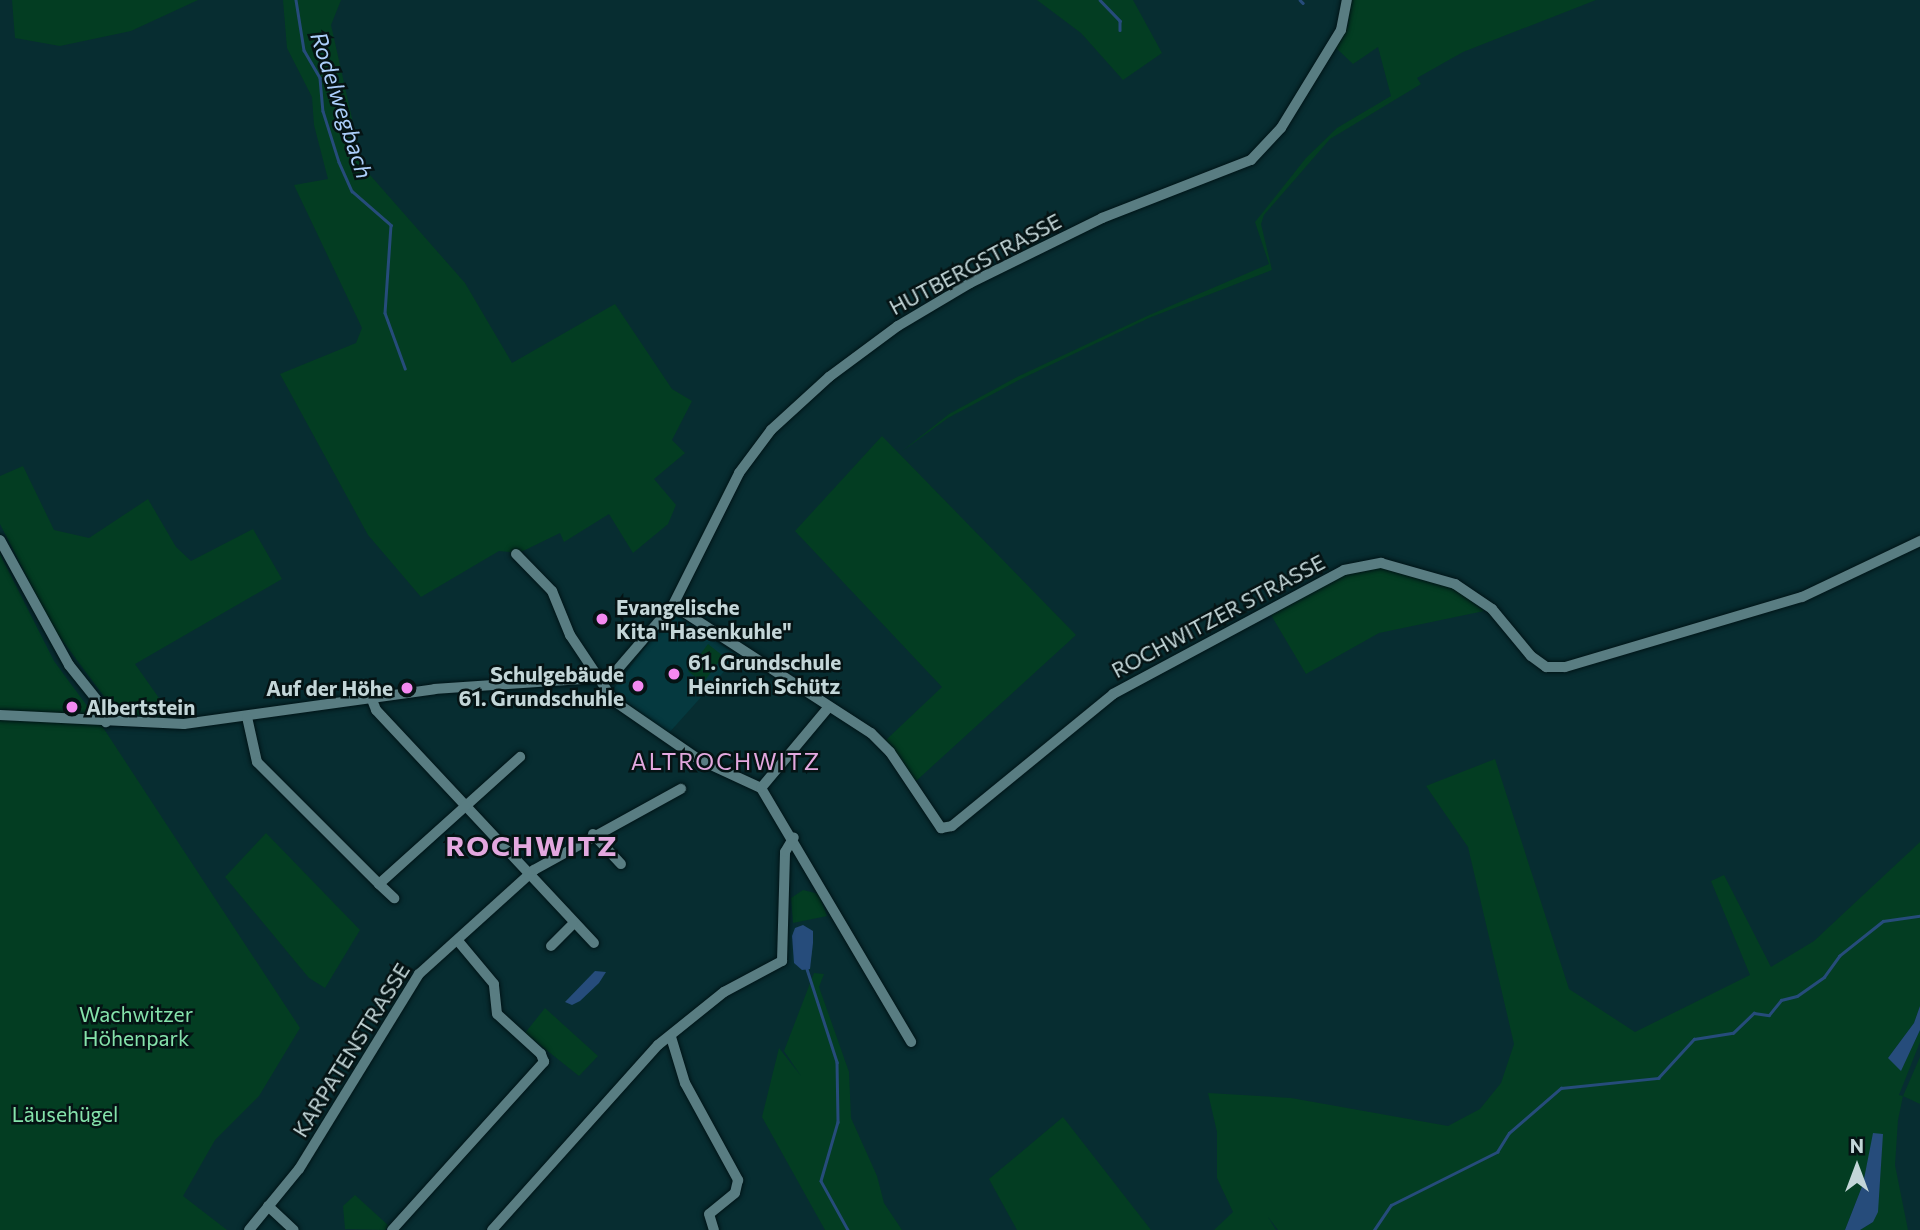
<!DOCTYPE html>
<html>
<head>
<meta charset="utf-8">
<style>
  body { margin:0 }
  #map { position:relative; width:1920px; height:1230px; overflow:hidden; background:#072d31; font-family:Commissioner,sans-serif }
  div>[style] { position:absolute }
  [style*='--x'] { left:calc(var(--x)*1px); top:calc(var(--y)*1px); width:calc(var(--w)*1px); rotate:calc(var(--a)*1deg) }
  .built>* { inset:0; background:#05393f }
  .green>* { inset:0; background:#033d22 }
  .water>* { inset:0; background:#264c7b }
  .stream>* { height:2.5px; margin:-1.25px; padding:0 1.25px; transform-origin:1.25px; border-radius:1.25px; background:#264c7b }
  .roads { filter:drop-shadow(0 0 2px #001417) drop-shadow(0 0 2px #001417) }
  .street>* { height:10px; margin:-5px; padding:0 5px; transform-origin:5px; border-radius:5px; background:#597d82 }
  .dots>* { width:19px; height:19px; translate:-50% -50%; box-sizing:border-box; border:4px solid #051314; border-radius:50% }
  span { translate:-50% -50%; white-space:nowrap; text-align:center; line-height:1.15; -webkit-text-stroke:5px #051314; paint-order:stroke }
  .street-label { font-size:21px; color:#c3d6d8 }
  .poi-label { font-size:21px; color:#c3d6d8; font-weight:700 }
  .left { translate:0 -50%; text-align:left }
  .right { translate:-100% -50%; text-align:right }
  .park-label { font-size:21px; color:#85e3ab }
  .water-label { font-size:23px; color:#accefa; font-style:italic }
  .neighbourhood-label { font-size:23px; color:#e3a8df; letter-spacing:2px }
  .district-label { font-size:28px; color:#e3a8df; font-weight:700; letter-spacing:2px }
  .north { position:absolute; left:1822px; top:1132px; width:70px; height:70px; -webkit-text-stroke:5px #051314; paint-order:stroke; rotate:0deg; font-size:19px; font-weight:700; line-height:28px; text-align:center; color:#c3d6d8 }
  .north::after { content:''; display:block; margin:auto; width:24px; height:32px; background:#c3d6d8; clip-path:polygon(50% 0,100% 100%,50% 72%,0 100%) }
</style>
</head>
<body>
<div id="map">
  <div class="built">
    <div style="clip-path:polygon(669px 616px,679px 616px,738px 656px,668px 734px,612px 691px)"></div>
  </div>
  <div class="green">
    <div style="clip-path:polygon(12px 0,198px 0,131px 31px,60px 46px,15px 38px)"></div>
    <div style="clip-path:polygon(283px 0,341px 0,331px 25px,363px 167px,465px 283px,512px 363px,615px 304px,672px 389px,692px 401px,672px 440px,685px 453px,654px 479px,676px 505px,668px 524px,633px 553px,609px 514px,564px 542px,560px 533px,519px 553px,499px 551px,421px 597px,368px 535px,280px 374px,356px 343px,362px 328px,294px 185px,328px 179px,314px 125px,312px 97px,287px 48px)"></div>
    <div style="clip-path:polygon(1037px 0,1133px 0,1162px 53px,1123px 80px,1081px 33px)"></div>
    <div style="clip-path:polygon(1350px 0,1596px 0,1463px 52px,1417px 78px,1421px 84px,1330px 139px,1264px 215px,1261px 224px,1272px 270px,1149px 318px,1019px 380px,948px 418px,901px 452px,949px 414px,1017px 377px,1147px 316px,1269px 264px,1255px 222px,1306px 158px,1337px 128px,1391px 96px,1378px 47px,1353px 64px,1335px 47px,1348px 26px)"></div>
    <div style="clip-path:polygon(882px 436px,1076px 635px,915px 782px,886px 740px,942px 687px,795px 531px)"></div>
    <div style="clip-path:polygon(23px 466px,54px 530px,89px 538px,148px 499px,176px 547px,191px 561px,253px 529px,282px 579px,135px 664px,166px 708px,167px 718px,117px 714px,53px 628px,0 524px,0 476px)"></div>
    <div style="clip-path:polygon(0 554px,54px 661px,104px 729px,300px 1028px,259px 1096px,215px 1140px,183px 1196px,227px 1230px,0 1230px)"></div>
    <div style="clip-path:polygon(1381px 567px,1455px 588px,1484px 611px,1379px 633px,1306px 674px,1271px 615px,1346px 573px)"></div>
    <div style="clip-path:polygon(708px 644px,723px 656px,703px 683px,688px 671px)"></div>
    <div style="clip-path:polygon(1495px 759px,1569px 989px,1635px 1032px,1750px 975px,1711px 881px,1724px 875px,1771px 967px,1814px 941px,1920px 842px,1920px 1006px,1914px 1023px,1888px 1058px,1901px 1070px,1920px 1030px,1920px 1042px,1899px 1095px,1903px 1096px,1920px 1057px,1920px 1104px,1903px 1096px,1898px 1120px,1895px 1165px,1908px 1230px,1860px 1230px,1873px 1222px,1874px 1133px,1863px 1184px,1845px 1230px,1278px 1230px,1268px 1217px,1276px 1230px,1214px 1230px,1233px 1212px,1217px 1178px,1217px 1132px,1208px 1093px,1291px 1098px,1448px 1126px,1480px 1109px,1501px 1083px,1514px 1044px,1468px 847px,1426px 786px)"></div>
    <div style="clip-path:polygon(266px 833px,360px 930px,325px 988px,309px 978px,225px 877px)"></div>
    <div style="clip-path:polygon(803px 890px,819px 894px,827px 916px,793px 923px,791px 898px)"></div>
    <div style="clip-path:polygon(814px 973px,824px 974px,819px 987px,849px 1072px,851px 1118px,877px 1176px,884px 1203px,902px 1230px,825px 1230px,762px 1117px,779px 1048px,801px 1076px,784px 1051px)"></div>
    <div style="clip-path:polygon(545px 1008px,598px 1056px,579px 1076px,525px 1033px)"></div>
    <div style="clip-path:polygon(1063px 1117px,1151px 1230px,1017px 1230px,989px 1179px)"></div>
    <div style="clip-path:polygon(355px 1195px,389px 1226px,385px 1230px,345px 1229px,343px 1206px)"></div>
  </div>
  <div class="water">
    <div style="clip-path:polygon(803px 925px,813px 931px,813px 943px,810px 969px,802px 970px,794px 963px,792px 936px,795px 928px)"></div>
    <div style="clip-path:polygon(595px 971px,606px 972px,599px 983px,580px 1001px,572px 1005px,565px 1002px)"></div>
    <div style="clip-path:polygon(1920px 1006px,1920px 1030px,1901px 1071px,1888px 1058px,1914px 1023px)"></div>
    <div style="clip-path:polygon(1873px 1133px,1883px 1134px,1878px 1212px,1873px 1222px,1860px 1230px,1845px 1230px,1863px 1184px)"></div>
  </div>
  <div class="stream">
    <div style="--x:296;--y:0;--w:51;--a:80.9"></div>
    <div style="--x:304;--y:50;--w:32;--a:60"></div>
    <div style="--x:320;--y:78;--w:33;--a:85"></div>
    <div style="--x:323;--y:111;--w:53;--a:72.6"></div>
    <div style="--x:339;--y:162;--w:32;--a:66"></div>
    <div style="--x:352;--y:191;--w:52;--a:41.1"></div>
    <div style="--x:391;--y:225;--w:88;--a:93.9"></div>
    <div style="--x:385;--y:313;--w:59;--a:70"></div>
    <div style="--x:1100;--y:0;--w:29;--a:46"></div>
    <div style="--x:1120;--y:21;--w:9;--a:90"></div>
    <div style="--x:1300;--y:0;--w:4;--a:45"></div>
    <div style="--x:807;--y:969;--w:98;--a:72.1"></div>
    <div style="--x:837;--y:1062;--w:60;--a:89"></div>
    <div style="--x:838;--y:1122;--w:61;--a:106.1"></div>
    <div style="--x:821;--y:1181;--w:56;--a:61.1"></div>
    <div style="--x:1374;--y:1230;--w:30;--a:-56"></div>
    <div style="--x:1391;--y:1205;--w:119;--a:-26.6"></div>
    <div style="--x:1497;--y:1152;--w:22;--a:-58"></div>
    <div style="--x:1509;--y:1133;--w:69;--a:-40.9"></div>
    <div style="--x:1561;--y:1088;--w:98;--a:-5.9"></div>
    <div style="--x:1658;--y:1078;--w:53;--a:-47.3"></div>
    <div style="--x:1694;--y:1039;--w:39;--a:-9"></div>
    <div style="--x:1733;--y:1033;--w:29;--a:-44"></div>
    <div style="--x:1754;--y:1013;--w:15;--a:8"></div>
    <div style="--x:1769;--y:1015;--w:19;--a:-51"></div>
    <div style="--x:1781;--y:1000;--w:16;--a:-14"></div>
    <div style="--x:1797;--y:996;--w:33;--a:-35"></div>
    <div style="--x:1824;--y:977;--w:26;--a:-54"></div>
    <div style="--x:1839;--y:956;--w:56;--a:-38.5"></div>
    <div style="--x:1883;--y:921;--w:37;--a:-8"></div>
  </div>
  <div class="roads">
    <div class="street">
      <div style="--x:0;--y:540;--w:143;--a:61.1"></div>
      <div style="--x:69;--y:665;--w:51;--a:51.3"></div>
      <div style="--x:101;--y:705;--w:18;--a:74"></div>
      <div style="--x:516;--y:554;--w:52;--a:45.8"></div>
      <div style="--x:552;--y:591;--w:48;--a:67.8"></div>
      <div style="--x:570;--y:635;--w:79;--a:56.3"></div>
      <div style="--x:614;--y:701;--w:102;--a:34.6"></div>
      <div style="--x:698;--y:759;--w:69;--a:24.7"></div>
      <div style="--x:761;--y:788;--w:295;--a:59.4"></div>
      <div style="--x:673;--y:605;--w:236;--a:32.9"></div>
      <div style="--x:871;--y:733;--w:27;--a:45"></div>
      <div style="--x:890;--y:752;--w:92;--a:56.1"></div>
      <div style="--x:941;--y:828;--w:11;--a:-10"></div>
      <div style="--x:952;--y:826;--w:208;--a:-39.3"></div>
      <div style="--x:1113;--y:694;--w:262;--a:-28.2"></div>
      <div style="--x:1344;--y:570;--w:38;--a:-11"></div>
      <div style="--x:1381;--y:563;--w:77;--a:15.8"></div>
      <div style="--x:1455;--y:584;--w:45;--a:34"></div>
      <div style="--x:1492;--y:609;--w:61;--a:50.3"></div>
      <div style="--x:1531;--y:656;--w:19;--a:36"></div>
      <div style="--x:1546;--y:667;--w:19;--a:0"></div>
      <div style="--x:1565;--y:667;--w:247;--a:-16.5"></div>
      <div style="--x:1802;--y:597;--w:131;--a:-25.4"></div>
      <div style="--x:371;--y:697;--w:14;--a:69"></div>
      <div style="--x:376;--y:710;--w:319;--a:46.9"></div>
      <div style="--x:0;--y:715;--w:184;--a:2.8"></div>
      <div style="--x:184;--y:724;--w:253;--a:-7.9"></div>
      <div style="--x:435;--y:689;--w:176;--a:-3.9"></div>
      <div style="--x:611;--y:677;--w:95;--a:-49.3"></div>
      <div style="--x:673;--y:605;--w:148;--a:-63.4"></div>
      <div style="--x:739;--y:473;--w:54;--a:-53.3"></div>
      <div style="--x:771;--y:430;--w:79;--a:-42.4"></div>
      <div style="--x:829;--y:377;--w:86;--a:-36.5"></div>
      <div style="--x:898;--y:326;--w:84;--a:-30.8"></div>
      <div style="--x:970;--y:283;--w:147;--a:-26.2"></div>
      <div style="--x:1102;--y:218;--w:160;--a:-21.3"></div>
      <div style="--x:1251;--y:160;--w:44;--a:-46.8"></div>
      <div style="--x:1281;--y:128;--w:115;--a:-58.5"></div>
      <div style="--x:1341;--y:30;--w:31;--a:-79"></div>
      <div style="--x:247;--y:717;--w:46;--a:77.5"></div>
      <div style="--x:257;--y:762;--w:173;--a:45"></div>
      <div style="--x:379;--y:884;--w:190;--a:-42"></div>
      <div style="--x:761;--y:788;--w:103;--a:-50.1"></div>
      <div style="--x:593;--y:834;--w:41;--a:47"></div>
      <div style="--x:379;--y:884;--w:21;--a:43"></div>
      <div style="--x:551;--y:946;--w:31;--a:-45"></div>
      <div style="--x:671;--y:1037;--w:48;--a:73.1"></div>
      <div style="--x:685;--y:1083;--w:111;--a:61.3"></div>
      <div style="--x:738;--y:1180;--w:13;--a:103"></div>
      <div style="--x:735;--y:1193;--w:33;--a:141"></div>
      <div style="--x:709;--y:1214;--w:17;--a:73"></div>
      <div style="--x:268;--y:1206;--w:35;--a:43"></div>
      <div style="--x:249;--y:1230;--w:79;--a:-50.7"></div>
      <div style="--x:299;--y:1169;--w:229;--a:-58.4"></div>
      <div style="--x:419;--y:974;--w:155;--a:-42.1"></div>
      <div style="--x:534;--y:870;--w:168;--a:-28.9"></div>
      <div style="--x:392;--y:1230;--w:227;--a:-47.9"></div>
      <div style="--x:544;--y:1062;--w:9;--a:-111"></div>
      <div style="--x:541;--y:1054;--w:59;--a:-137.7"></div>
      <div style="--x:497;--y:1014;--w:30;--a:-96"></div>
      <div style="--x:494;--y:984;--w:56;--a:-129.9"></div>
      <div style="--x:492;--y:1230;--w:249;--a:-48.1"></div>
      <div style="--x:658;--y:1045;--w:85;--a:-38.8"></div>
      <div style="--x:724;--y:992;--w:66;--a:-28.1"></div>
      <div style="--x:782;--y:961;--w:109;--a:-88.4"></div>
      <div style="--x:785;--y:852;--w:17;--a:-59"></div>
    </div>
  </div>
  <div class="dots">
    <div style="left:602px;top:619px;background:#f489f0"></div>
    <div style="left:674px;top:674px;background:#f489f0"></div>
    <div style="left:638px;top:686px;background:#f489f0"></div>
    <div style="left:407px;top:688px;background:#f489f0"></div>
    <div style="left:72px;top:707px;background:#f489f0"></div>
  </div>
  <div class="street-label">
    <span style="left:975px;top:264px;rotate:-28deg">HUTBERGSTRASSE</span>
    <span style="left:1218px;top:616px;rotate:-28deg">ROCHWITZER STRASSE</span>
    <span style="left:351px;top:1050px;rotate:-58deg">KARPATENSTRASSE</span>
  </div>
  <div class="poi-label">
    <span class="left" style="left:616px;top:619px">Evangelische<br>Kita "Hasenkuhle"</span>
    <span class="left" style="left:688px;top:674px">61. Grundschule<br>Heinrich Schütz</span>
    <span class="right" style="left:624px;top:686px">Schulgebäude<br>61. Grundschuhle</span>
    <span class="right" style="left:393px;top:688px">Auf der Höhe</span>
    <span class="left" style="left:86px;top:707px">Albertstein</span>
  </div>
  <div class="park-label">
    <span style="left:136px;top:1026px">Wachwitzer<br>Höhenpark</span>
    <span style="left:65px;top:1114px">Läusehügel</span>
  </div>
  <div class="water-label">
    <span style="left:342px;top:105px;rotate:72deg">Rodelwegbach</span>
  </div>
  <div class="neighbourhood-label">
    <span style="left:726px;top:761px">ALTROCHWITZ</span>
  </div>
  <div class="district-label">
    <span style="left:532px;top:845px">ROCHWITZ</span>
  </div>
  <div class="north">N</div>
</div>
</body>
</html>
